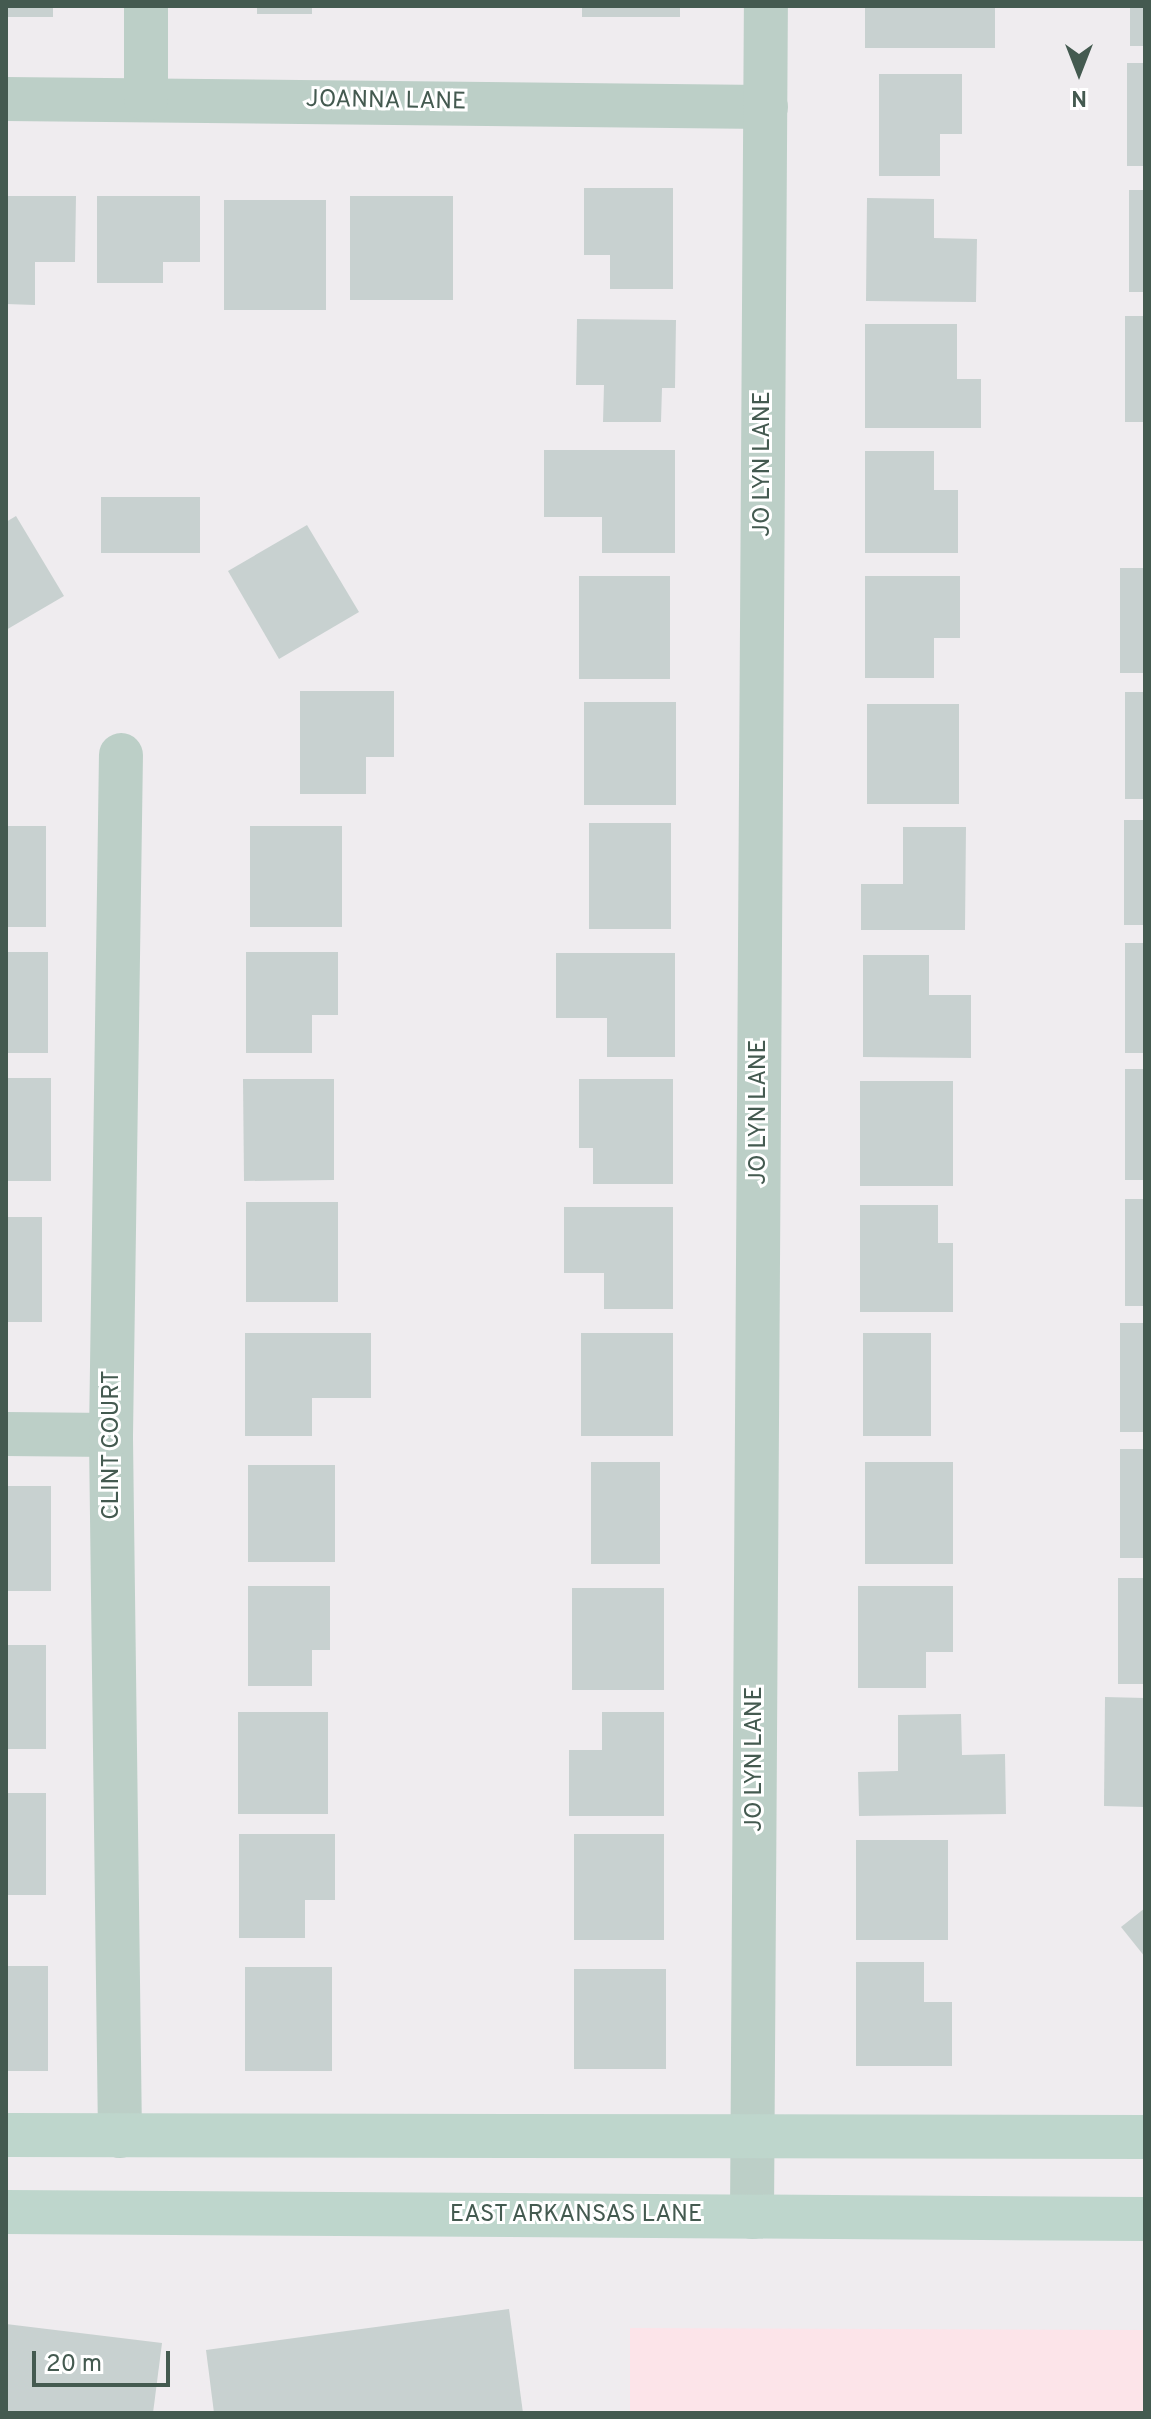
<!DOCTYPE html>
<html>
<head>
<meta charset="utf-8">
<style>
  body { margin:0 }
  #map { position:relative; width:1151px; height:2419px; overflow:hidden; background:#efecef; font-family:Overpass,sans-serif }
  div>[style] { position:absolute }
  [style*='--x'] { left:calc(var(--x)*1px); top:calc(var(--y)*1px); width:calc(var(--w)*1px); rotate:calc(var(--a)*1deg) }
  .commercial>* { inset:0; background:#fce4e9 }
  .building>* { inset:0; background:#c8d1d0 }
  .minor>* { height:44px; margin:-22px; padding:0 22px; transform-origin:22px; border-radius:22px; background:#bccfc7 }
  .secondary>* { height:44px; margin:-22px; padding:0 22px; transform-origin:22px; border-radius:22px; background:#bed6cc }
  span { translate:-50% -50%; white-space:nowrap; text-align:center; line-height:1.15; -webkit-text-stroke:6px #fff; paint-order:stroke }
  .street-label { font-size:24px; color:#445a50 }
  .frame { position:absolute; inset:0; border:8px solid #445a50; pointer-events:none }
  .north { position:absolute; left:1039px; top:32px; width:80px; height:80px; -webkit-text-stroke:6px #fff; paint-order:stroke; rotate:180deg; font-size:22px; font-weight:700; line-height:32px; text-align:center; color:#445a50 }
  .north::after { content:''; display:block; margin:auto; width:28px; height:36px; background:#445a50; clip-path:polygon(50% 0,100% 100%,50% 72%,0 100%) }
  .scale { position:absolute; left:32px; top:2351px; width:138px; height:36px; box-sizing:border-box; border:4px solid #445a50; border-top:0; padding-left:10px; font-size:24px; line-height:28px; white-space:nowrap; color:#445a50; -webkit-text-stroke:6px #fff; paint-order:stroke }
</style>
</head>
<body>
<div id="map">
  <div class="commercial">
    <div style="clip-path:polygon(630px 2328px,1145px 2330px,1145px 2413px,630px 2413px)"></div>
  </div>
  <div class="building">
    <div style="clip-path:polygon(6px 6px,53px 6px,53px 17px,6px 17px)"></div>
    <div style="clip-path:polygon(257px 6px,312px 6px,312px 14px,257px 14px)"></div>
    <div style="clip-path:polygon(582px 6px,680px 6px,680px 17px,582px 17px)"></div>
    <div style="clip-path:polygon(865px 6px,995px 6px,995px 48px,865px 48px)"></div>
    <div style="clip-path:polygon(1130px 6px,1145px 6px,1145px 46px,1130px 46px)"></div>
    <div style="clip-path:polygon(1127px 63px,1145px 63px,1145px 166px,1127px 166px)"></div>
    <div style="clip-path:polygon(879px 74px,962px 74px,962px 134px,940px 134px,940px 176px,879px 176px)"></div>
    <div style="clip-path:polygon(584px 188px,673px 188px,673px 289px,610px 289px,610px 255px,584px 255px)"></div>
    <div style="clip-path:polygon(1129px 190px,1145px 190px,1145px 292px,1129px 292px)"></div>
    <div style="clip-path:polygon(6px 196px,76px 196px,75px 262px,35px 262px,35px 305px,6px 304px)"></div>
    <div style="clip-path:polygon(97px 196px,200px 196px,200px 262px,163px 262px,163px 283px,97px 283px)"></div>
    <div style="clip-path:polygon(350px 196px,453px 196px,453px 300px,350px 300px)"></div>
    <div style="clip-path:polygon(867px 198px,934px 199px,934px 238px,977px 239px,976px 302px,866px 301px)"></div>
    <div style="clip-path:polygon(224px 200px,326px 200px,326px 310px,224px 310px)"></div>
    <div style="clip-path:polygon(1125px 316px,1145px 316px,1145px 422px,1125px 422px)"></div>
    <div style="clip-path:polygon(577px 319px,676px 320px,675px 388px,662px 388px,661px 422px,603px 422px,604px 385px,576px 385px)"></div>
    <div style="clip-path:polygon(865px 324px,957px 324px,957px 379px,981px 379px,981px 428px,865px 428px)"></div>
    <div style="clip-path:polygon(544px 450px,675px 450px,675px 553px,602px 553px,602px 517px,544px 517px)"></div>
    <div style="clip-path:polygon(865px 451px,934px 451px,934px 490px,958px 490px,958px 553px,865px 553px)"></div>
    <div style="clip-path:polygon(101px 497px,200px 497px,200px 553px,101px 553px)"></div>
    <div style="clip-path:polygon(16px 516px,64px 596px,6px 630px,6px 522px)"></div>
    <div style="clip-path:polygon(307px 525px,359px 612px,279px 659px,228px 571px)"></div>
    <div style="clip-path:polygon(1120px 568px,1145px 568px,1145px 673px,1120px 673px)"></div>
    <div style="clip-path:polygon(579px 576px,670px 576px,670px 679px,579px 679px)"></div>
    <div style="clip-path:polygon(865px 576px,960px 576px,960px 638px,934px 638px,934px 678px,865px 678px)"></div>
    <div style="clip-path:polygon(300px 691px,394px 691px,394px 757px,366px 757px,366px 794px,300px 794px)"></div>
    <div style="clip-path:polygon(1125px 692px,1145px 692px,1145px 799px,1125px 799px)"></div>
    <div style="clip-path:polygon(584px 702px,676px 702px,676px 805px,584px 805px)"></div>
    <div style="clip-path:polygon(867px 704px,959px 704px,959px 804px,867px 804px)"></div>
    <div style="clip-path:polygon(1124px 820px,1145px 820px,1145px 925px,1124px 925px)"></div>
    <div style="clip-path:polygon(589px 823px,671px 823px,671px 929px,589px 929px)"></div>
    <div style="clip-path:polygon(6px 826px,46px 826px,46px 927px,6px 927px)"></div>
    <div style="clip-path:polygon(250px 826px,342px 826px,342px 927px,250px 927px)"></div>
    <div style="clip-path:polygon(903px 827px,966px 827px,965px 930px,861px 930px,861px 884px,903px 884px)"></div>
    <div style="clip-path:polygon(1125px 943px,1145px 943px,1145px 1053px,1125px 1053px)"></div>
    <div style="clip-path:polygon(6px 952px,48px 952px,48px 1053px,6px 1053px)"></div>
    <div style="clip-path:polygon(246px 952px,338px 952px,338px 1015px,312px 1015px,312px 1053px,246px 1053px)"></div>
    <div style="clip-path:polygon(556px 953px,675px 953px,675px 1057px,607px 1057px,607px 1018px,556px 1018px)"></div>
    <div style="clip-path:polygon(863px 955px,929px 955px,929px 995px,971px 995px,971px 1058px,863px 1057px)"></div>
    <div style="clip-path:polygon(1125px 1069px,1145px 1069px,1145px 1180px,1125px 1180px)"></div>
    <div style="clip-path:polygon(6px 1078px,51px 1078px,51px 1181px,6px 1181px)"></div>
    <div style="clip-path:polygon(243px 1079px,334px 1079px,334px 1180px,244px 1181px)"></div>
    <div style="clip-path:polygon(579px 1079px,673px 1079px,673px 1184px,593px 1184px,593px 1148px,579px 1148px)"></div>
    <div style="clip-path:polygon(860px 1081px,953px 1081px,953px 1186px,860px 1186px)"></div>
    <div style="clip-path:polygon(1125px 1199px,1145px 1199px,1145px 1306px,1125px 1306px)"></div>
    <div style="clip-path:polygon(246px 1202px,338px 1202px,338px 1302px,246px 1302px)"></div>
    <div style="clip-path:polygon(860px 1205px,938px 1205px,938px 1243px,953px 1243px,953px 1312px,860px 1312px)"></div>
    <div style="clip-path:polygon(564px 1207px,673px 1207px,673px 1309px,604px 1309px,604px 1273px,564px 1273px)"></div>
    <div style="clip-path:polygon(6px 1217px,42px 1217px,42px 1322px,6px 1322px)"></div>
    <div style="clip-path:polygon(1120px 1323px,1145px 1323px,1145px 1432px,1120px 1432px)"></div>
    <div style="clip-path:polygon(245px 1333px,371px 1333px,371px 1398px,312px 1398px,312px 1436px,245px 1436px)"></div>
    <div style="clip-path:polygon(581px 1333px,673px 1333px,673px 1436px,581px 1436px)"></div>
    <div style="clip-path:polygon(863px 1333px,931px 1333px,931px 1436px,863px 1436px)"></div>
    <div style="clip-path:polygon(1120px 1449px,1145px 1449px,1145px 1558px,1120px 1558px)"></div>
    <div style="clip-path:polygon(591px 1462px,660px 1462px,660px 1564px,591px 1564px)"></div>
    <div style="clip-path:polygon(865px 1462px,953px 1462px,953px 1564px,865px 1564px)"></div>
    <div style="clip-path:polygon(248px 1465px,335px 1465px,335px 1562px,248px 1562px)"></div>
    <div style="clip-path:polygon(6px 1486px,51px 1486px,51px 1591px,6px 1591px)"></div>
    <div style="clip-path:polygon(1118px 1578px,1145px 1578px,1145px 1684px,1118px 1684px)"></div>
    <div style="clip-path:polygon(248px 1586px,330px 1586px,330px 1650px,312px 1650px,312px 1686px,248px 1686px)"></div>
    <div style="clip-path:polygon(858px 1586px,953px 1586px,953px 1652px,926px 1652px,926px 1688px,858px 1688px)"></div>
    <div style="clip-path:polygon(572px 1588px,664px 1588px,664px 1690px,572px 1690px)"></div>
    <div style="clip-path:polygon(6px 1645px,46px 1645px,46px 1749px,6px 1749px)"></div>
    <div style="clip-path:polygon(1105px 1697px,1145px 1698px,1145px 1807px,1104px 1806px)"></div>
    <div style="clip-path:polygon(238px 1712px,328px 1712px,328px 1814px,238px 1814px)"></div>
    <div style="clip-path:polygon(602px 1712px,664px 1712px,664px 1816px,569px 1816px,569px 1750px,602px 1750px)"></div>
    <div style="clip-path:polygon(961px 1714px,962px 1755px,1005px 1754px,1006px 1814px,859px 1816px,858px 1772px,898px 1771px,898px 1715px)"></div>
    <div style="clip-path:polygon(6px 1793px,46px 1793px,46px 1895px,6px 1895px)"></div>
    <div style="clip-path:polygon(239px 1834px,335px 1834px,335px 1900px,305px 1900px,305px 1938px,239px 1938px)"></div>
    <div style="clip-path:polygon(574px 1834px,664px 1834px,664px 1940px,574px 1940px)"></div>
    <div style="clip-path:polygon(856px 1840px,948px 1840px,948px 1940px,856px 1940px)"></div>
    <div style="clip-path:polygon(1145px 1908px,1145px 1957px,1121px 1927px)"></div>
    <div style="clip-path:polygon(856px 1962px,924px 1962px,924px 2002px,952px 2002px,952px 2066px,856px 2066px)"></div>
    <div style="clip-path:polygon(6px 1966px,48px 1966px,48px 2071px,6px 2071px)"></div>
    <div style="clip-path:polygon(245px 1967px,332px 1967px,332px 2071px,245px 2071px)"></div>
    <div style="clip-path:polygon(574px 1969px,666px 1969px,666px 2069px,574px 2069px)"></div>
    <div style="clip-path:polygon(509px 2309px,523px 2413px,214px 2413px,206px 2350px)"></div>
    <div style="clip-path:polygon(6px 2324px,162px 2343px,153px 2413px,6px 2413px)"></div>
  </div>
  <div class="minor">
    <div style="--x:6;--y:99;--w:760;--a:0.6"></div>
    <div style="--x:146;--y:99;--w:93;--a:-90"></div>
    <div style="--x:6;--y:1434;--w:105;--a:0.5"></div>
    <div style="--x:120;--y:2136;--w:701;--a:-90.74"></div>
    <div style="--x:111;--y:1435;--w:680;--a:-89.16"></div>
    <div style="--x:752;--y:2217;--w:2211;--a:-89.64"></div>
  </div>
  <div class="secondary">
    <div style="--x:6;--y:2135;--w:1139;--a:0.1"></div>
    <div style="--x:6;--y:2212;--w:1139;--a:0.35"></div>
  </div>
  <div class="street-label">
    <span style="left:386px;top:102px;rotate:1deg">JOANNA LANE</span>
    <span style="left:764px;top:464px;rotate:-90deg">JO LYN LANE</span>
    <span style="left:760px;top:1112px;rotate:-90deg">JO LYN LANE</span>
    <span style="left:113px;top:1445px;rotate:-90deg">CLINT COURT</span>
    <span style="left:756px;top:1759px;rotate:-90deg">JO LYN LANE</span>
    <span style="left:576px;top:2216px">EAST ARKANSAS LANE</span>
  </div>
  <div class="frame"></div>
  <div class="north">N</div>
  <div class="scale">20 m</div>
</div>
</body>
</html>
